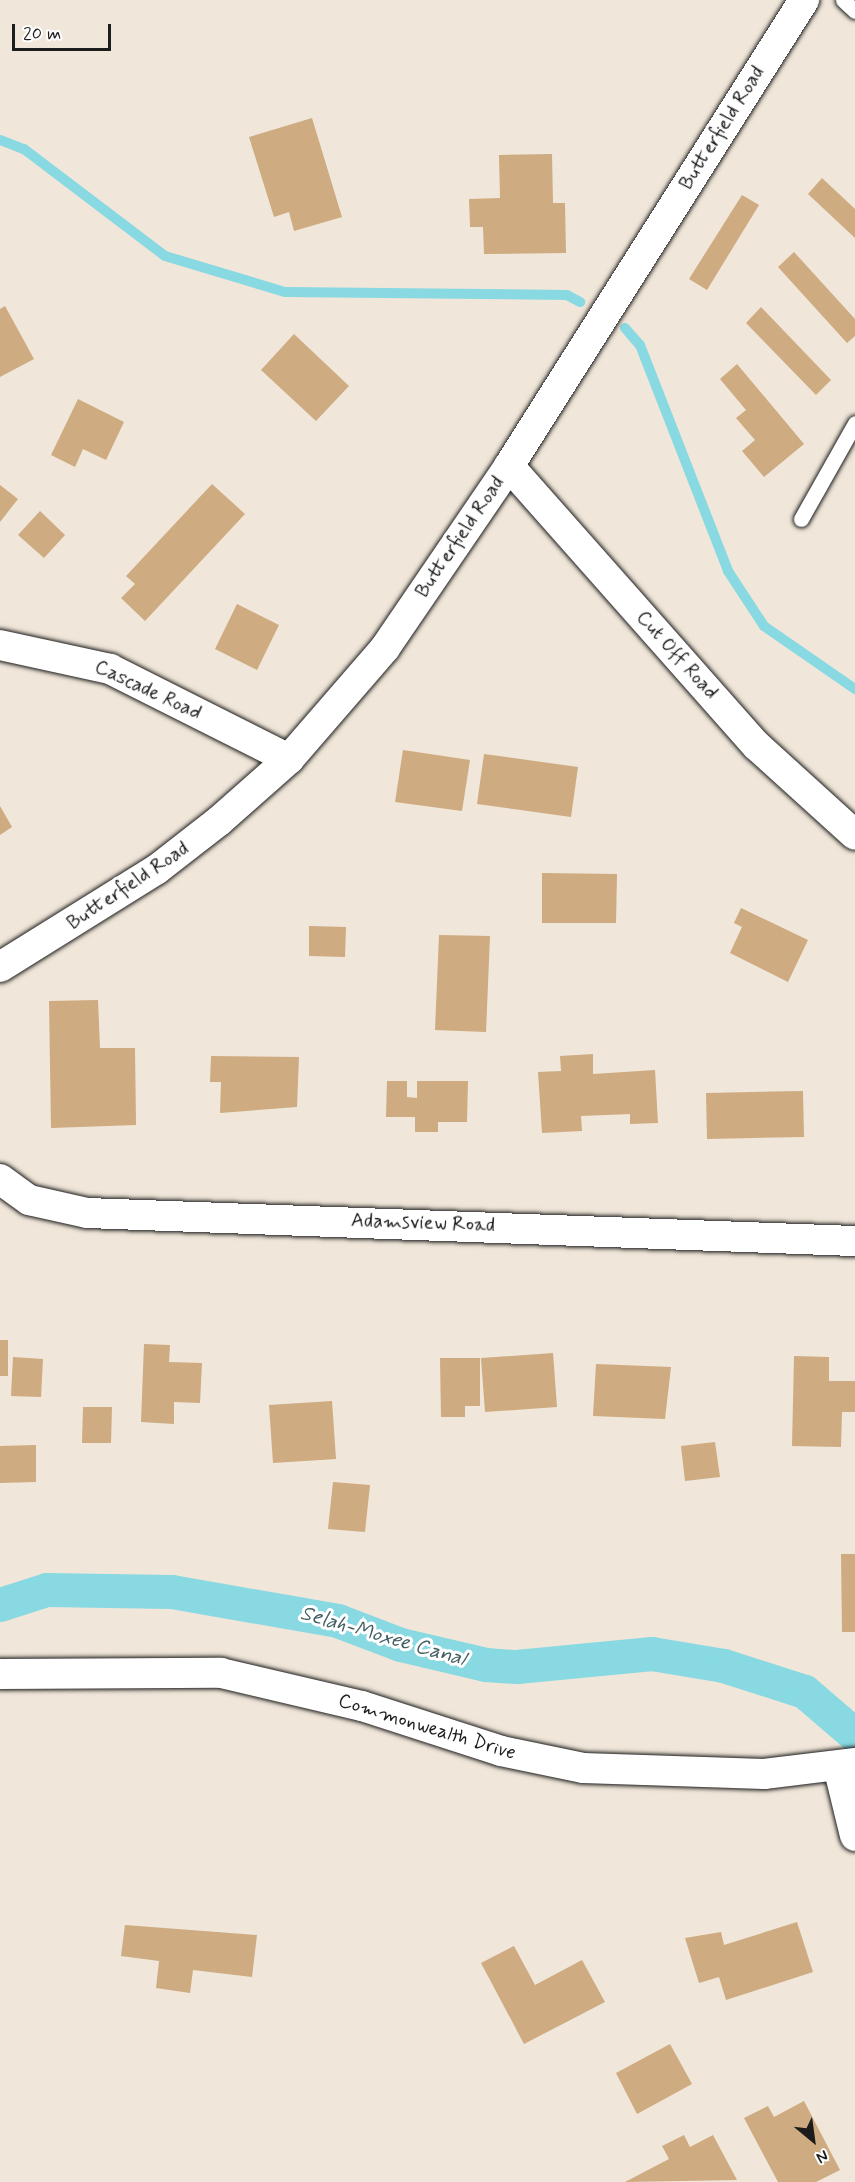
<!DOCTYPE html>
<html>
<head>
<meta charset="utf-8">
<style>
  body { margin:0 }
  #map { position:relative; width:855px; height:2182px; overflow:hidden; background:#f0e6d9; font-family:Mynerve,sans-serif }
  div>[style] { position:absolute }
  [style*='--x'] { left:calc(var(--x)*1px); top:calc(var(--y)*1px); width:calc(var(--w)*1px); rotate:calc(var(--a)*1deg) }
  .stream>* { height:10px; margin:-5px; padding:0 5px; transform-origin:5px; border-radius:5px; background:#88d9e2 }
  .canal>* { height:34px; margin:-17px; padding:0 17px; transform-origin:17px; border-radius:17px; background:#88d9e2 }
  .building>* { inset:0; background:#ceab80 }
  .roads { filter:drop-shadow(0 0 2px #1c1c1c) drop-shadow(0 0 2px #1c1c1c) }
  .service>* { height:15px; margin:-7.5px; padding:0 7.5px; transform-origin:7.5px; border-radius:7.5px; background:#fff }
  .minor>* { height:30px; margin:-15px; padding:0 15px; transform-origin:15px; border-radius:15px; background:#fff }
  span { translate:-50% -50%; white-space:nowrap; text-align:center; line-height:1.15; -webkit-text-stroke:6px #fff; paint-order:stroke }
  .street-label { font-size:20px; color:#1c1c1c }
  .water-label { font-size:21px; color:#425e61; font-style:italic }
  .north { position:absolute; left:783px; top:2110px; width:60px; height:60px; -webkit-text-stroke:4px #fff; paint-order:stroke; rotate:151deg; font-size:16px; font-weight:700; line-height:24px; text-align:center; color:#1c1c1c }
  .north::after { content:''; display:block; margin:auto; width:21px; height:27px; background:#1c1c1c; clip-path:polygon(50% 0,100% 100%,50% 72%,0 100%) }
  .scale { position:absolute; left:12px; top:24px; width:99px; height:27px; box-sizing:border-box; border:3px solid #1c1c1c; border-top:0; padding-left:8px; font-size:18px; line-height:21px; white-space:nowrap; color:#1c1c1c; -webkit-text-stroke:4px #fff; paint-order:stroke }
</style>
</head>
<body>
<div id="map">
  <div class="stream">
    <div style="--x:0;--y:140;--w:26;--a:21"></div>
    <div style="--x:24;--y:149;--w:177;--a:37.2"></div>
    <div style="--x:165;--y:256;--w:125;--a:16.7"></div>
    <div style="--x:285;--y:292;--w:282;--a:0.6"></div>
    <div style="--x:567;--y:295;--w:15;--a:28"></div>
    <div style="--x:625;--y:328;--w:23;--a:49"></div>
    <div style="--x:640;--y:345;--w:243;--a:68.7"></div>
    <div style="--x:728;--y:571;--w:66;--a:56.8"></div>
    <div style="--x:764;--y:626;--w:111;--a:34.7"></div>
  </div>
  <div class="canal">
    <div style="--x:0;--y:1605;--w:49;--a:-17.7"></div>
    <div style="--x:47;--y:1590;--w:125;--a:0.9"></div>
    <div style="--x:172;--y:1592;--w:169;--a:9.9"></div>
    <div style="--x:338;--y:1621;--w:67;--a:20.9"></div>
    <div style="--x:401;--y:1645;--w:87;--a:13.2"></div>
    <div style="--x:486;--y:1665;--w:31;--a:4"></div>
    <div style="--x:517;--y:1667;--w:136;--a:-5.5"></div>
    <div style="--x:652;--y:1654;--w:73;--a:9.5"></div>
    <div style="--x:724;--y:1666;--w:85;--a:17.8"></div>
    <div style="--x:805;--y:1692;--w:66;--a:40.7"></div>
  </div>
  <div class="building">
    <div style="clip-path:polygon(312px 118px,342px 217px,294px 231px,289px 212px,274px 217px,249px 137px)"></div>
    <div style="clip-path:polygon(552px 154px,553px 203px,565px 203px,566px 253px,484px 254px,483px 227px,470px 227px,469px 199px,500px 198px,499px 155px)"></div>
    <div style="clip-path:polygon(822px 178px,855px 209px,855px 238px,808px 194px)"></div>
    <div style="clip-path:polygon(742px 195px,759px 205px,707px 290px,689px 279px)"></div>
    <div style="clip-path:polygon(794px 252px,855px 319px,855px 336px,847px 343px,778px 267px)"></div>
    <div style="clip-path:polygon(5px 306px,34px 359px,0 377px,0 309px)"></div>
    <div style="clip-path:polygon(761px 307px,831px 380px,816px 395px,746px 323px)"></div>
    <div style="clip-path:polygon(294px 334px,349px 386px,316px 421px,261px 370px)"></div>
    <div style="clip-path:polygon(737px 364px,804px 444px,764px 477px,742px 451px,755px 440px,736px 418px,746px 410px,720px 379px)"></div>
    <div style="clip-path:polygon(78px 399px,124px 422px,106px 460px,83px 449px,75px 467px,51px 455px)"></div>
    <div style="clip-path:polygon(212px 484px,245px 514px,145px 621px,121px 598px,135px 584px,126px 576px)"></div>
    <div style="clip-path:polygon(0 485px,18px 499px,0 522px)"></div>
    <div style="clip-path:polygon(40px 511px,65px 535px,44px 558px,18px 535px)"></div>
    <div style="clip-path:polygon(237px 604px,279px 625px,257px 670px,215px 649px)"></div>
    <div style="clip-path:polygon(403px 750px,470px 760px,462px 811px,395px 802px)"></div>
    <div style="clip-path:polygon(484px 754px,578px 767px,571px 817px,477px 804px)"></div>
    <div style="clip-path:polygon(0 806px,12px 827px,0 835px)"></div>
    <div style="clip-path:polygon(542px 873px,617px 874px,616px 923px,542px 923px)"></div>
    <div style="clip-path:polygon(741px 908px,808px 940px,788px 982px,730px 953px,742px 927px,734px 923px)"></div>
    <div style="clip-path:polygon(309px 926px,346px 927px,345px 957px,309px 956px)"></div>
    <div style="clip-path:polygon(439px 935px,490px 936px,486px 1032px,435px 1030px)"></div>
    <div style="clip-path:polygon(98px 1000px,100px 1048px,135px 1048px,136px 1125px,51px 1128px,49px 1001px)"></div>
    <div style="clip-path:polygon(593px 1054px,593px 1074px,655px 1070px,658px 1123px,630px 1124px,630px 1114px,581px 1116px,582px 1131px,542px 1133px,538px 1072px,561px 1071px,560px 1056px)"></div>
    <div style="clip-path:polygon(211px 1056px,299px 1057px,297px 1107px,220px 1113px,221px 1082px,210px 1082px)"></div>
    <div style="clip-path:polygon(387px 1081px,407px 1081px,407px 1097px,417px 1098px,417px 1081px,468px 1081px,467px 1122px,438px 1122px,438px 1132px,415px 1132px,415px 1117px,386px 1117px)"></div>
    <div style="clip-path:polygon(803px 1091px,804px 1137px,707px 1139px,706px 1093px)"></div>
    <div style="clip-path:polygon(0 1340px,8px 1340px,8px 1376px,0 1376px)"></div>
    <div style="clip-path:polygon(144px 1344px,170px 1345px,169px 1362px,202px 1363px,200px 1403px,174px 1402px,174px 1424px,141px 1422px)"></div>
    <div style="clip-path:polygon(553px 1353px,557px 1407px,485px 1412px,481px 1358px)"></div>
    <div style="clip-path:polygon(794px 1356px,829px 1357px,829px 1381px,855px 1381px,855px 1412px,842px 1412px,841px 1447px,792px 1446px)"></div>
    <div style="clip-path:polygon(13px 1357px,43px 1359px,41px 1397px,11px 1396px)"></div>
    <div style="clip-path:polygon(440px 1358px,480px 1358px,480px 1406px,465px 1406px,465px 1417px,441px 1417px)"></div>
    <div style="clip-path:polygon(596px 1364px,671px 1367px,665px 1419px,593px 1416px)"></div>
    <div style="clip-path:polygon(332px 1401px,336px 1459px,273px 1463px,269px 1405px)"></div>
    <div style="clip-path:polygon(83px 1407px,112px 1407px,111px 1443px,82px 1443px)"></div>
    <div style="clip-path:polygon(715px 1442px,720px 1477px,685px 1481px,681px 1446px)"></div>
    <div style="clip-path:polygon(36px 1445px,36px 1482px,0 1483px,0 1446px)"></div>
    <div style="clip-path:polygon(333px 1482px,370px 1485px,365px 1532px,328px 1529px)"></div>
    <div style="clip-path:polygon(841px 1554px,855px 1554px,855px 1632px,842px 1632px)"></div>
    <div style="clip-path:polygon(797px 1922px,813px 1972px,726px 2000px,719px 1977px,699px 1983px,685px 1938px,721px 1932px,724px 1945px)"></div>
    <div style="clip-path:polygon(125px 1925px,257px 1935px,252px 1977px,193px 1970px,190px 1993px,156px 1988px,159px 1961px,121px 1956px)"></div>
    <div style="clip-path:polygon(514px 1946px,535px 1985px,582px 1960px,605px 2002px,524px 2044px,481px 1963px)"></div>
    <div style="clip-path:polygon(670px 2044px,692px 2084px,637px 2114px,616px 2073px)"></div>
    <div style="clip-path:polygon(804px 2101px,840px 2170px,816px 2182px,778px 2182px,744px 2118px,768px 2106px,774px 2117px)"></div>
    <div style="clip-path:polygon(684px 2135px,690px 2147px,713px 2135px,737px 2180px,625px 2182px,669px 2159px,662px 2146px)"></div>
  </div>
  <div class="roads">
    <div class="service">
      <div style="--x:843;--y:0;--w:16;--a:43"></div>
      <div style="--x:801;--y:519;--w:110;--a:-60.6"></div>
    </div>
    <div class="minor">
      <div style="--x:509;--y:466;--w:374;--a:48.5"></div>
      <div style="--x:757;--y:746;--w:132;--a:42.2"></div>
      <div style="--x:0;--y:645;--w:113;--a:12.3"></div>
      <div style="--x:110;--y:669;--w:200;--a:26.7"></div>
      <div style="--x:0;--y:967;--w:184;--a:-31.9"></div>
      <div style="--x:156;--y:870;--w:80;--a:-37.9"></div>
      <div style="--x:219;--y:821;--w:94;--a:-41.5"></div>
      <div style="--x:289;--y:759;--w:147;--a:-49.1"></div>
      <div style="--x:385;--y:648;--w:220;--a:-55.7"></div>
      <div style="--x:509;--y:466;--w:552;--a:-57.66"></div>
      <div style="--x:0;--y:1179;--w:36;--a:36"></div>
      <div style="--x:29;--y:1200;--w:59;--a:12.6"></div>
      <div style="--x:87;--y:1213;--w:769;--a:2.09"></div>
      <div style="--x:0;--y:1674;--w:221;--a:-0.3"></div>
      <div style="--x:221;--y:1673;--w:145;--a:13.2"></div>
      <div style="--x:362;--y:1706;--w:146;--a:17.9"></div>
      <div style="--x:501;--y:1751;--w:84;--a:11.7"></div>
      <div style="--x:583;--y:1768;--w:181;--a:1.9"></div>
      <div style="--x:764;--y:1774;--w:92;--a:-6.9"></div>
      <div style="--x:838;--y:1766;--w:72;--a:76.3"></div>
    </div>
  </div>
  <div class="street-label">
    <span style="left:722px;top:128px;rotate:-58deg">Butterfield Road</span>
    <span style="left:460px;top:537px;rotate:-56deg">Butterfield Road</span>
    <span style="left:677px;top:655px;rotate:48deg">Cut Off Road</span>
    <span style="left:148px;top:690px;rotate:25deg">Cascade Road</span>
    <span style="left:128px;top:886px;rotate:-34deg">Butterfield Road</span>
    <span style="left:423px;top:1223px;rotate:2deg">Adamsview Road</span>
    <span style="left:427px;top:1727px;rotate:17deg">Commonwealth Drive</span>
  </div>
  <div class="water-label">
    <span style="left:383px;top:1636px;rotate:16deg">Selah-Moxee Canal</span>
  </div>
  <div class="north">N</div>
  <div class="scale">20 m</div>
</div>
</body>
</html>
